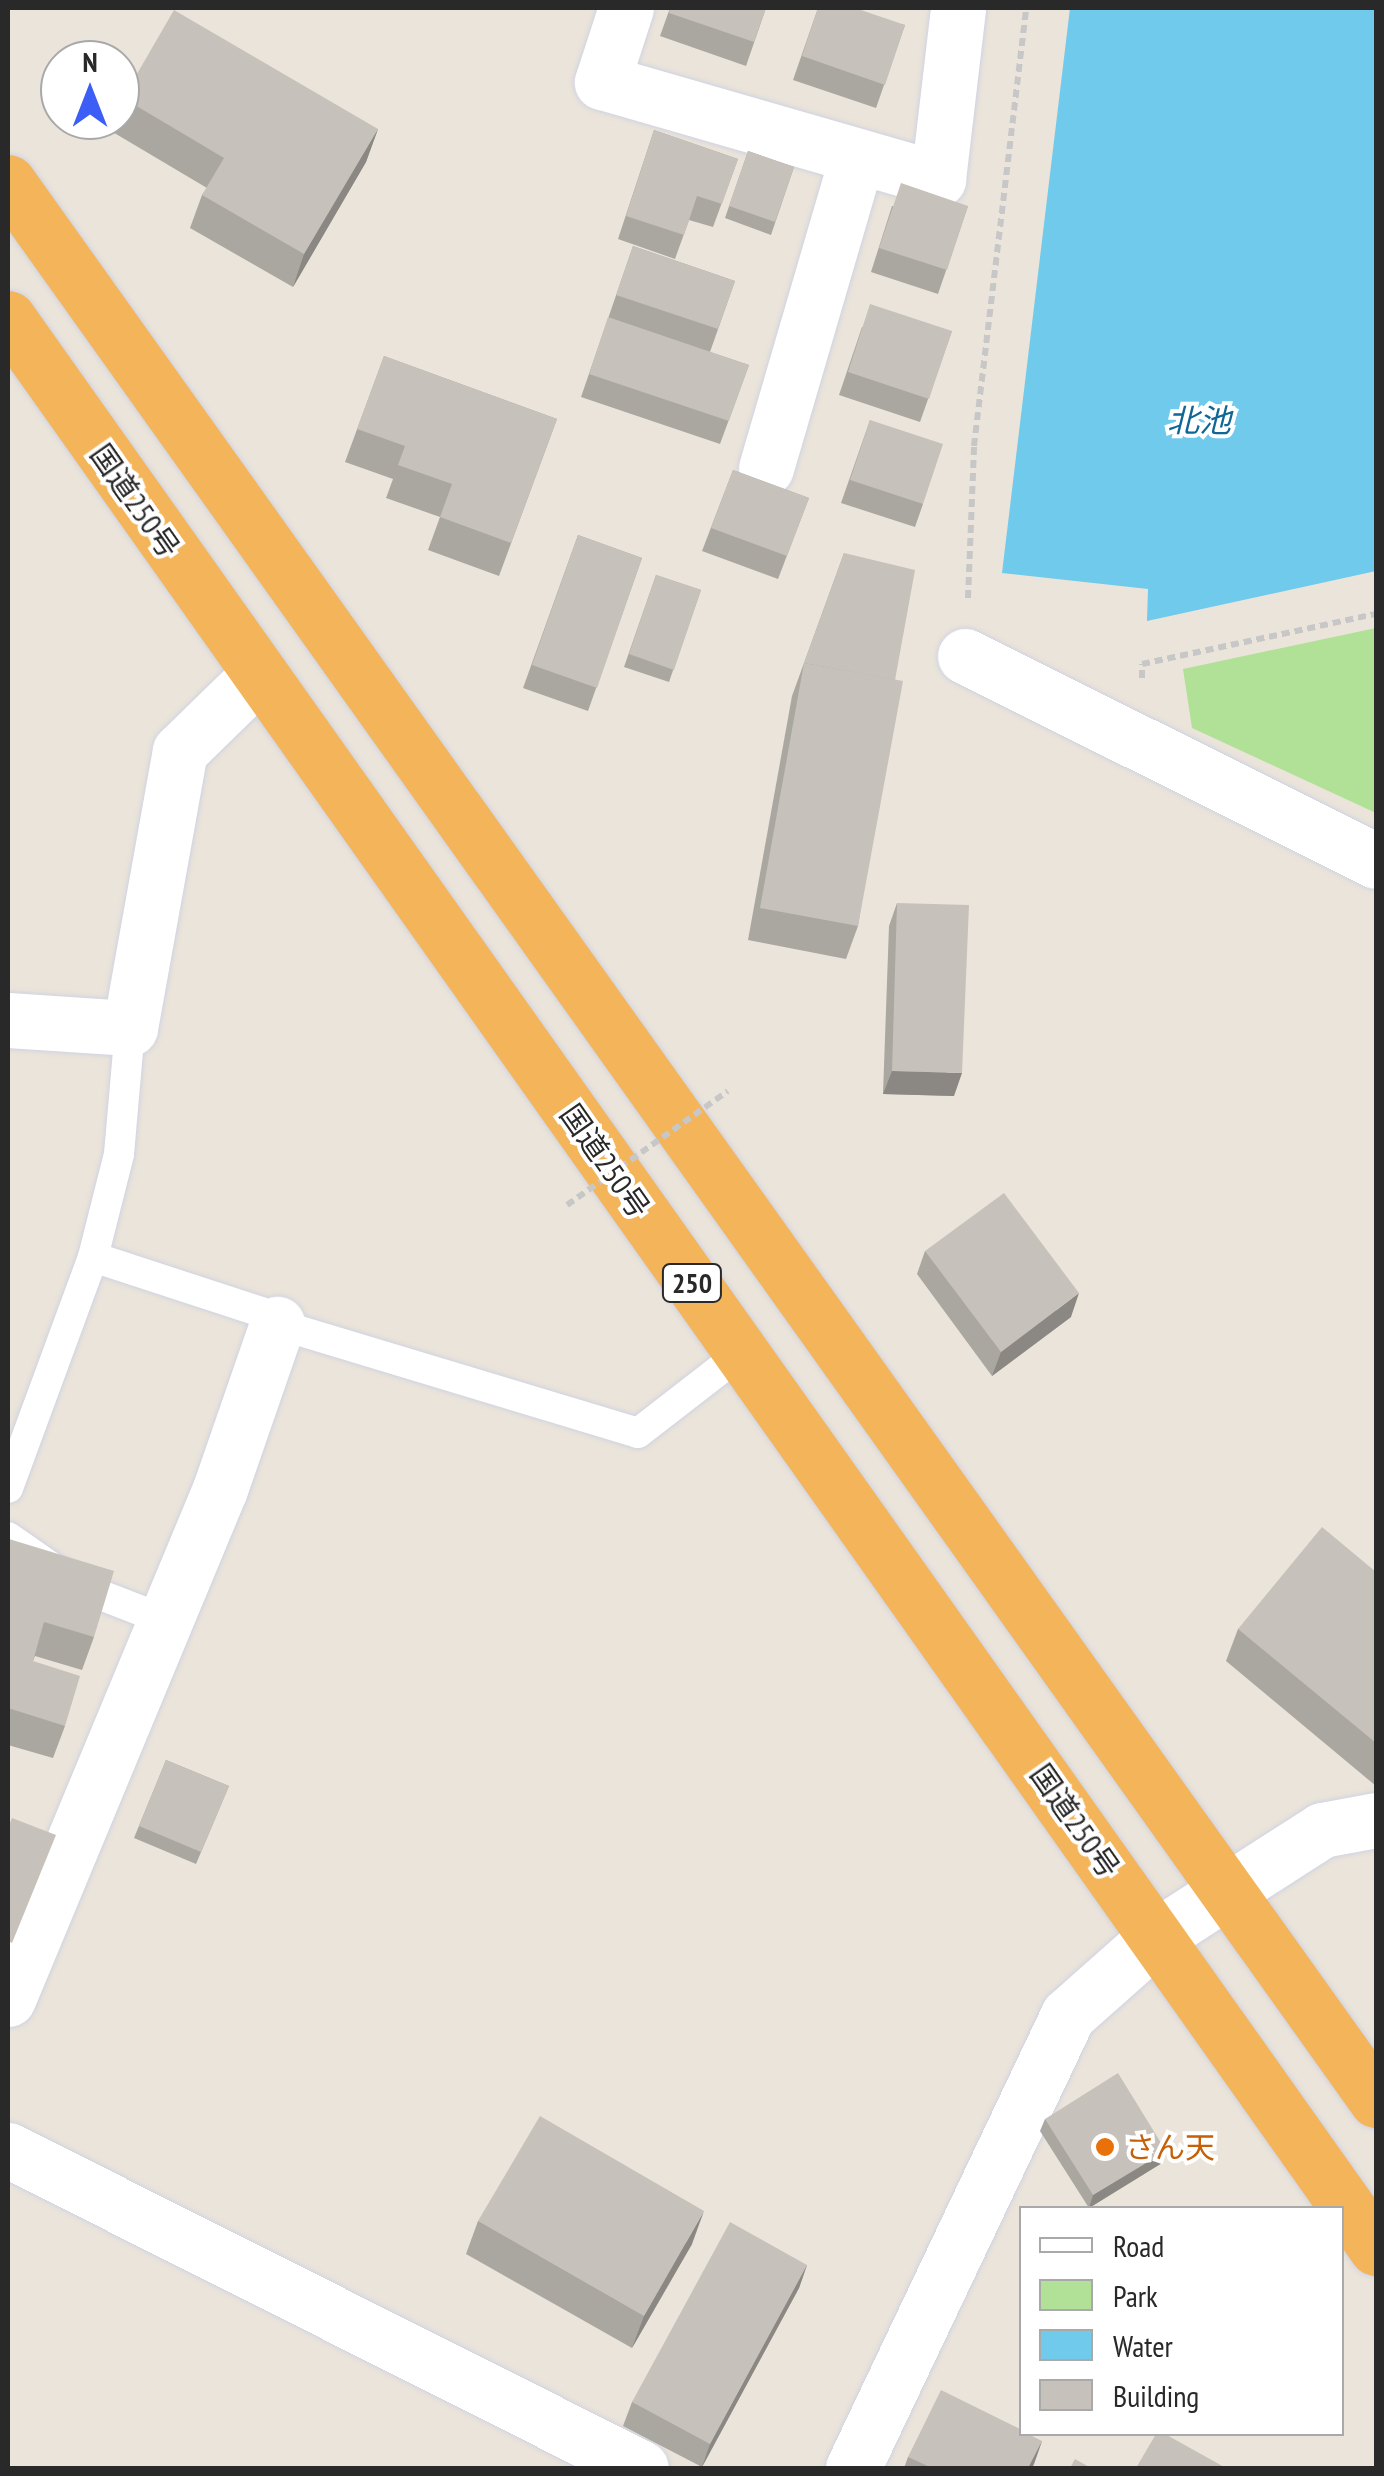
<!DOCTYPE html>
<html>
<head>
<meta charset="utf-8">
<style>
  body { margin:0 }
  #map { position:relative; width:1384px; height:2476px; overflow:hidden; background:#ebe4da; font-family:"PT Sans Narrow","Noto Sans JP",sans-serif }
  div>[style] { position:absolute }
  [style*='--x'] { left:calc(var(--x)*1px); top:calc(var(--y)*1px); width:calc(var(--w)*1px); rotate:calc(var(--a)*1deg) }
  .green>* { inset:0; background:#b0e197 }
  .water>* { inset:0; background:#6fcaec }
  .path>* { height:6px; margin-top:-3px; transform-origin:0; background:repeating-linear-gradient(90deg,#c7c7c7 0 8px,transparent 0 13px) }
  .roads { filter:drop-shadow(0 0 2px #d0d3e1) drop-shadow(0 0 2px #d0d3e1) }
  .service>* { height:30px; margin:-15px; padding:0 15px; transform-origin:15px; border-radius:15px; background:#fff }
  .minor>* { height:55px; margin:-27.5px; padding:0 27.5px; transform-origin:27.5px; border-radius:27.5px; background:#fff }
  .trunk>* { height:55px; margin:-27.5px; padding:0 27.5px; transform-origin:27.5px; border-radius:27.5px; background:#f4b55a }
  .path-bridge>* { height:6px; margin-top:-3px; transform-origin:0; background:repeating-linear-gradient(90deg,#c7c7c7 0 8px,transparent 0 13px) }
  .wall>* { inset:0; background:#aaa6a0 }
  .shaded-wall>* { inset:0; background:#8b8782 }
  .building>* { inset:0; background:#c6c1ba }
  .dots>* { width:28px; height:28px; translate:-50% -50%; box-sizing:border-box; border:5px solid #fff; border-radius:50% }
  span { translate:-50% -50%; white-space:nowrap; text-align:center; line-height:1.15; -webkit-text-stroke:8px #fff; paint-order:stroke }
  .shield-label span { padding:2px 8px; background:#fff; border:2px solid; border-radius:8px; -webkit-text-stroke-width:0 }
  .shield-label { font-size:28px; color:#292929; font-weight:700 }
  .street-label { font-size:30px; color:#292929 }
  .food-label { font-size:30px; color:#c56008 }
  .left { translate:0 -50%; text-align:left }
  .water-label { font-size:32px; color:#106795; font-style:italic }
  .frame { position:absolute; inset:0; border:10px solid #292929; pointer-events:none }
  .legend { position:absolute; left:1019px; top:2206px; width:325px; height:230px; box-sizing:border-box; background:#fff; border:2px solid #a9a9a9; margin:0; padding:12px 18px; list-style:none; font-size:30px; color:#292929 }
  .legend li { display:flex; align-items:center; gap:20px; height:50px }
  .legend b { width:50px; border:2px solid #a9a9a9 }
  .north { position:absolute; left:40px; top:40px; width:100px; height:100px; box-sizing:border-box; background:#fff; border:2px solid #a9a9a9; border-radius:50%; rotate:0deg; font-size:28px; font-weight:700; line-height:40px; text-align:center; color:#292929 }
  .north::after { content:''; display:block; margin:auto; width:35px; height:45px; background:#3c5ef6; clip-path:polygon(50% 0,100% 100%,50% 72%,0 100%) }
</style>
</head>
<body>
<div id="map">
  <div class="green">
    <div style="clip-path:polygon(1376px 628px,1376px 813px,1192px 728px,1183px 669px)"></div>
  </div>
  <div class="water">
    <div style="clip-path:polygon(1070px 8px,1376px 8px,1376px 571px,1147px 621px,1148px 589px,1002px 573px)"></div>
  </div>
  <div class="path">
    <div style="--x:968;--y:598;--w:152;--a:-87.7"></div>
    <div style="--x:974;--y:446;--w:441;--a:-83.2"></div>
    <div style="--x:1142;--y:678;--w:14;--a:-90"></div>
    <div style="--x:1142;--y:664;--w:239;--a:-12.1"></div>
  </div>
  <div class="roads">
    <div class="service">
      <div style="--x:93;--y:1257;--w:177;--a:18.1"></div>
      <div style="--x:261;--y:1312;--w:20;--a:37"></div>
      <div style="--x:277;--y:1324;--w:377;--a:16.8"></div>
      <div style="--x:638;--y:1433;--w:130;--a:-37.8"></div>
      <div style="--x:8;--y:1488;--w:246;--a:-69.8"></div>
      <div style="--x:93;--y:1257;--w:106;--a:-75.8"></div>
      <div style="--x:119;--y:1154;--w:126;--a:-85"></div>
      <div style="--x:8;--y:1537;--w:88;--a:34.8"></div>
      <div style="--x:80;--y:1587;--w:91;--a:21.2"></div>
    </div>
    <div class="minor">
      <div style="--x:626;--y:8;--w:78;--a:108"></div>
      <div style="--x:602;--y:82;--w:350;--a:16.1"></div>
      <div style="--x:938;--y:179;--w:172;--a:-83.3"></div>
      <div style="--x:766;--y:468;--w:325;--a:-73.7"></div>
      <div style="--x:965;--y:656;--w:459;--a:26.5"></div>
      <div style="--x:8;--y:1020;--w:122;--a:3.8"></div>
      <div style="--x:130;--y:1028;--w:281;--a:-79.8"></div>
      <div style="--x:180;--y:751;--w:109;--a:-44.3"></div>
      <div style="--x:8;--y:1999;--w:552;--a:-67.43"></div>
      <div style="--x:220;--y:1489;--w:175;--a:-70.9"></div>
      <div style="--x:8;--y:2150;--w:708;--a:26.67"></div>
      <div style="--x:853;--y:2468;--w:501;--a:-64.61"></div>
      <div style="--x:1068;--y:2015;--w:119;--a:-41.6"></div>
      <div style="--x:1157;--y:1936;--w:196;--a:-32.7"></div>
      <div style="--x:1322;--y:1830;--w:55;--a:-10.5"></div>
    </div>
    <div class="trunk">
      <div style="--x:8;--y:182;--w:2356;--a:54.5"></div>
      <div style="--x:8;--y:318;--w:2366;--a:54.67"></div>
    </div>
  </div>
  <div class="path-bridge">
    <div style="--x:567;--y:1205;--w:197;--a:-35.3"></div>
  </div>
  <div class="wall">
    <div style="clip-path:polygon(670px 8px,766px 8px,746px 66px,660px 36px)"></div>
    <div style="clip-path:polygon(818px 8px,905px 25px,876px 108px,793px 80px)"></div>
    <div style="clip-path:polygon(123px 98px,378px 129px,366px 162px,293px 287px,190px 228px,202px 195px,207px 188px,111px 131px,115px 120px,120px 120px,120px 105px)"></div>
    <div style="clip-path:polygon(654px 130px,738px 159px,713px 227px,689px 220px,675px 259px,618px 239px)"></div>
    <div style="clip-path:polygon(748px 151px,794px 167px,771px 235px,725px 218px)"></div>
    <div style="clip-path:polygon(892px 206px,968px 206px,938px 294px,871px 272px)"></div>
    <div style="clip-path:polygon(633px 246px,735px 281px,710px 352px,749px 365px,720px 444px,581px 397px)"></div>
    <div style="clip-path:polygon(862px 327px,952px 331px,920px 422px,839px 395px)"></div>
    <div style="clip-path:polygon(384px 356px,557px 419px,499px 576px,428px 550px,440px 517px,386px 498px,393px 479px,345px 462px)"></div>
    <div style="clip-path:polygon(870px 420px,923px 504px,915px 527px,841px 503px)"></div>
    <div style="clip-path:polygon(733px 470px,809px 498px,778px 579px,702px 551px)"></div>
    <div style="clip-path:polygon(578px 535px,642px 558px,588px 711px,523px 688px)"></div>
    <div style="clip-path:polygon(844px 553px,895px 680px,858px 926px,846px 959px,748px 940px,792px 696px)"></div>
    <div style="clip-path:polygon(656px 575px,701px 590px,669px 682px,624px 667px)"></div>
    <div style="clip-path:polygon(897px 903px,954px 1096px,883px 1094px,889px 926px)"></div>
    <div style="clip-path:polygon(925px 1251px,1071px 1317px,992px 1376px,917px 1274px)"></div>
    <div style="clip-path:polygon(8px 1544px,94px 1637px,82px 1670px,35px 1656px,33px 1661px,65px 1726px,53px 1758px,8px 1745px)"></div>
    <div style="clip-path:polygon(1376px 1572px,1376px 1786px,1226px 1661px,1238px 1629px)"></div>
    <div style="clip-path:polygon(166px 1760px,229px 1786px,196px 1864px,134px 1838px)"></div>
    <div style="clip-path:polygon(1045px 2119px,1162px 2163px,1089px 2208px,1040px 2131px)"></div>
    <div style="clip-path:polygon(478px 2221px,692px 2244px,632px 2348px,466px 2254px)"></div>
    <div style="clip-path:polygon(807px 2265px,799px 2288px,702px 2467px,623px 2426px,632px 2402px)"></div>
    <div style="clip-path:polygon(1042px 2441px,1032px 2468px,904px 2468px,908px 2457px)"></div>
  </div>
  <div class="shaded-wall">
    <div style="clip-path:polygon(378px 129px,366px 162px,293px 287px,304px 254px)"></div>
    <div style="clip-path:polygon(892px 1071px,962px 1073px,954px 1096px,883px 1094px)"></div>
    <div style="clip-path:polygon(1079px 1293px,1071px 1317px,992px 1376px,1001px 1352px)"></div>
    <div style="clip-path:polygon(1166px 2151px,1162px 2163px,1089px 2208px,1093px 2195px)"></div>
    <div style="clip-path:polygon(704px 2211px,692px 2244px,632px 2348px,644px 2316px)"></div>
    <div style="clip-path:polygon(807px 2265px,799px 2288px,702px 2467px,710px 2444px)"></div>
    <div style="clip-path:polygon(1042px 2441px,1034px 2464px,1032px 2468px,1028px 2468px)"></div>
  </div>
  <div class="building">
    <div style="clip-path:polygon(670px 8px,766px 8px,754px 42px,669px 13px)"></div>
    <div style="clip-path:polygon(818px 8px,855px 8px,905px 25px,885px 85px,802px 56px)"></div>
    <div style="clip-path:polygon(174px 10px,378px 129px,304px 254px,202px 195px,224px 158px,123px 98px)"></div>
    <div style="clip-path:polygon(654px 130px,738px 159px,722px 204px,697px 196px,684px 235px,626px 216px)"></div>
    <div style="clip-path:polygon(748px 151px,794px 167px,775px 222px,729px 206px)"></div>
    <div style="clip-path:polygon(901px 183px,968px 206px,947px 270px,879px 248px)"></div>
    <div style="clip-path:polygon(633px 246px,735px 281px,718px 329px,616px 295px)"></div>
    <div style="clip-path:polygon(870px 304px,952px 331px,929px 399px,848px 372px)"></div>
    <div style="clip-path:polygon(608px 317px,749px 365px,729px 421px,589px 374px)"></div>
    <div style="clip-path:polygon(384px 356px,557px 419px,511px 543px,440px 517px,452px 484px,398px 465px,405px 446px,357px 429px)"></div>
    <div style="clip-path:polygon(870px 420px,943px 444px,923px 504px,850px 480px)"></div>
    <div style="clip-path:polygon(733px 470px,809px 498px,787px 556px,711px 528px)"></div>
    <div style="clip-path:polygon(578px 535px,642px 558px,597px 688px,532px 665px)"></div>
    <div style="clip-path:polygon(844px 553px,915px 570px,895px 680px,804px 663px)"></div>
    <div style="clip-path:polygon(656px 575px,701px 590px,674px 670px,629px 654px)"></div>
    <div style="clip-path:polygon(804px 663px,903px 681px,858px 926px,760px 908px)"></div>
    <div style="clip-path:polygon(897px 903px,969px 905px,962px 1073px,892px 1071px)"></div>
    <div style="clip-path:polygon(1004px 1193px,1079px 1293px,1001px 1352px,925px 1251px)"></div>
    <div style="clip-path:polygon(1322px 1527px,1376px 1572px,1376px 1743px,1238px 1629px)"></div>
    <div style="clip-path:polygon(9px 1539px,114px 1571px,94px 1637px,44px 1622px,33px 1661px,80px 1676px,65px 1726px,8px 1708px,8px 1545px)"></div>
    <div style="clip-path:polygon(166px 1760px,229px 1786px,201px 1852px,139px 1826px)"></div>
    <div style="clip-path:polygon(12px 1818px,56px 1835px,12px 1943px,8px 1941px,8px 1828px)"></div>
    <div style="clip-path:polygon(1118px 2073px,1166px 2151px,1093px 2195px,1045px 2119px)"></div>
    <div style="clip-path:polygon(540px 2116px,704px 2211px,644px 2316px,478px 2221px)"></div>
    <div style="clip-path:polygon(730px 2222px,807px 2265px,710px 2444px,632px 2402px)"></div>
    <div style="clip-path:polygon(941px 2390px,1022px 2430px,1022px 2434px,1028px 2434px,1042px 2441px,1028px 2468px,932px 2468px,908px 2457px)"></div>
    <div style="clip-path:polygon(1156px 2434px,1165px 2434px,1226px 2468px,1136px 2468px)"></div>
    <div style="clip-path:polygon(1075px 2459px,1091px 2468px,1070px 2468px)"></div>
  </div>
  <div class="dots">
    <div style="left:1105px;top:2147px;background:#e8710a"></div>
  </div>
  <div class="shield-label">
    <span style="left:692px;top:1283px">250</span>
  </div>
  <div class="street-label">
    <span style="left:135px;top:501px;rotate:55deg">国道250号</span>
    <span style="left:605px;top:1161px;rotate:55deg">国道250号</span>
    <span style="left:1075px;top:1821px;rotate:55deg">国道250号</span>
  </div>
  <div class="food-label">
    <span class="left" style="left:1125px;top:2147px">さん天</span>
  </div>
  <div class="water-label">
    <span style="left:1199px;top:420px">北池</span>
  </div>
  <div class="frame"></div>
  <ul class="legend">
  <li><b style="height:12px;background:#fff"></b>Road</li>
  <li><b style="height:28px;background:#b0e197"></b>Park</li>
  <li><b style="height:28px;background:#6fcaec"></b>Water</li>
  <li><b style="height:28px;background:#c6c1ba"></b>Building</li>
  </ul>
  <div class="north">N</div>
</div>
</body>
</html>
